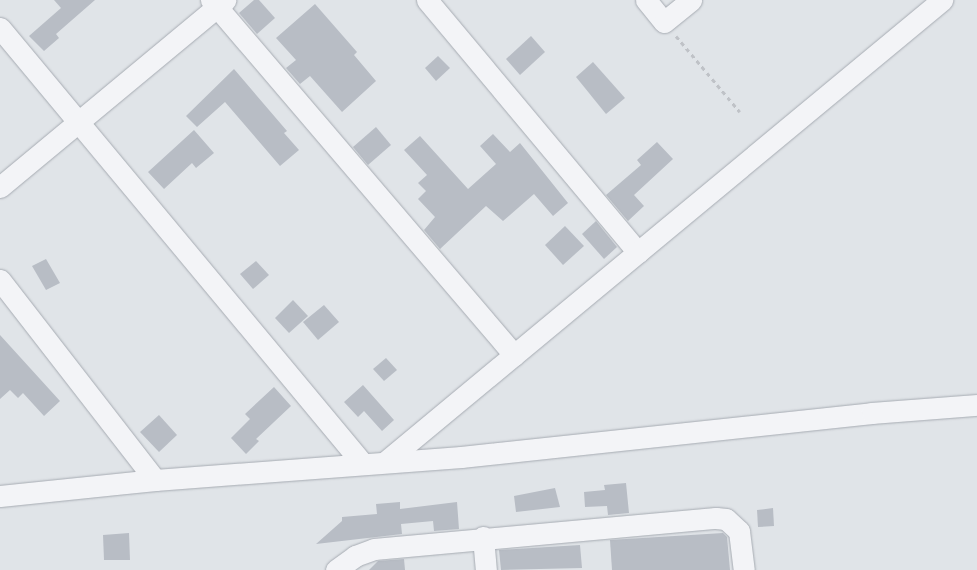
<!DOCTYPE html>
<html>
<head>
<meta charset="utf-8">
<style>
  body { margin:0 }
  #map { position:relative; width:977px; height:570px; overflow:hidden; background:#e0e4e8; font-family:"Space Grotesk",sans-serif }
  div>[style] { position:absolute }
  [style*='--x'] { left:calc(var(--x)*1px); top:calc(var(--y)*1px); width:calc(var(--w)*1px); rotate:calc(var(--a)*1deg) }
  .building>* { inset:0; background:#b8bdc5 }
  .path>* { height:3px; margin-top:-1.5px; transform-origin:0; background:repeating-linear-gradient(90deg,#bfc2c7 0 4px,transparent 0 8px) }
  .roads { filter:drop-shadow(0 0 1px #a6abb2) drop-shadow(0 0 1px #a6abb2) }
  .street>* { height:21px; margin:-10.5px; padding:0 10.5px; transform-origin:10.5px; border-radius:10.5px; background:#f3f4f7 }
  span { translate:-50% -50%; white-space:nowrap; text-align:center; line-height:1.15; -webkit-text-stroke:5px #f0f3f6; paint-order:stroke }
</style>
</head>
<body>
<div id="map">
  <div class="building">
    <div style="clip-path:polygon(54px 0,95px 0,56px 34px,59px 38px,44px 51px,29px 36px,61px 8px)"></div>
    <div style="clip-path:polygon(254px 0,259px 0,275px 18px,257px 34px,239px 13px)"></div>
    <div style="clip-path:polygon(315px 4px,357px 52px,354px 55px,376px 81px,342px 112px,310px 76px,300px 84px,286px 68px,296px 60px,276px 38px)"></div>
    <div style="clip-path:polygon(531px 36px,545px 52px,520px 75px,506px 59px)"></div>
    <div style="clip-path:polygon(438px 56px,450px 68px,436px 81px,425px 68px)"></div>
    <div style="clip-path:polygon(593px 62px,625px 98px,606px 114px,576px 77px)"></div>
    <div style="clip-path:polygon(234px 69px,287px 131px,284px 133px,299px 150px,280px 166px,225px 102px,197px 127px,186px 116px)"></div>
    <div style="clip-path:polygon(376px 127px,391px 145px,368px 165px,353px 147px)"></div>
    <div style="clip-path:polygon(194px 130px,214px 153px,196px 168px,192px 163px,164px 189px,148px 172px)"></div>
    <div style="clip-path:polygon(493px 134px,510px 152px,520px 143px,568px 203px,553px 216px,534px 194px,503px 221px,486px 206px,440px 249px,424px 230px,435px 217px,418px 199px,426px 191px,418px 183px,427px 175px,404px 150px,420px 136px,468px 189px,496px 164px,480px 146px)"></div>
    <div style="clip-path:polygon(657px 142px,673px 159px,634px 195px,644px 206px,628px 221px,606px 195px,641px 165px,637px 160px)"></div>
    <div style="clip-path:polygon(596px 221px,617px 247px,604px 259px,582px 234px)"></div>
    <div style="clip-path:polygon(565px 226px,584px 246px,563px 265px,545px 245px)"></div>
    <div style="clip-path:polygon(46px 259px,60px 283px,46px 290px,32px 266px)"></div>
    <div style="clip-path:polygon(256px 261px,269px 275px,253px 289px,240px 274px)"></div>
    <div style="clip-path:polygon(293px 300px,308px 316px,289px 333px,275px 318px)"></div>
    <div style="clip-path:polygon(324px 305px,339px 322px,318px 340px,303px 322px)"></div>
    <div style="clip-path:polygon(0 335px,60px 401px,44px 416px,23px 393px,18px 398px,10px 390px,0 399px)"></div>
    <div style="clip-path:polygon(386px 358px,397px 370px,384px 381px,373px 369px)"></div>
    <div style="clip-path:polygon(363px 385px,394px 420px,382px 431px,364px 411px,358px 417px,344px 402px)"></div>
    <div style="clip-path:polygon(274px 387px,291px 406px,256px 439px,259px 441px,246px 454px,231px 438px,250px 419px,245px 414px)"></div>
    <div style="clip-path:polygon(159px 415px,177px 435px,159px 452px,140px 432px)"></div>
    <div style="clip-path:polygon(626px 483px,629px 513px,608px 515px,607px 506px,585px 507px,584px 492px,605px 490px,604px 485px)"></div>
    <div style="clip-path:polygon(555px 488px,560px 507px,516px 512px,514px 496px)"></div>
    <div style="clip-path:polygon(400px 502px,400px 509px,457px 502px,459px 529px,434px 531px,433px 521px,401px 524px,402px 534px,316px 544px,342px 521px,342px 517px,377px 514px,376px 504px)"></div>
    <div style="clip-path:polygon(773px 508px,774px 526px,758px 527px,757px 510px)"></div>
    <div style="clip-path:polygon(129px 533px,130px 560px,104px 560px,103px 535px)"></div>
    <div style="clip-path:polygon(723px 533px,727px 537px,730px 570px,612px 570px,610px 540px)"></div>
    <div style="clip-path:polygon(580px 545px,582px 568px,501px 570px,499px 550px)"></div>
    <div style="clip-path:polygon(404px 559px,405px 570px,369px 570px,378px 561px)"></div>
  </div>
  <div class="path">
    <div style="--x:676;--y:36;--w:99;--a:49.9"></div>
  </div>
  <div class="roads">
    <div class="street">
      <div style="--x:211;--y:0;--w:467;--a:49.5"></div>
      <div style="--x:427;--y:0;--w:329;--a:50.1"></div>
      <div style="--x:646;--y:0;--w:28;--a:51"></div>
      <div style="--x:664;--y:22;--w:35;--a:-39"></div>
      <div style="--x:0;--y:28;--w:567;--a:50.22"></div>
      <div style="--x:0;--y:187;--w:293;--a:-39.7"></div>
      <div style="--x:0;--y:280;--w:253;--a:52.2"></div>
      <div style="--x:385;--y:462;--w:724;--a:-39.67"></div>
      <div style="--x:0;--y:496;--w:156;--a:-5.9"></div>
      <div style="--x:155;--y:480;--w:307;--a:-4.3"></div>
      <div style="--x:461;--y:457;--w:413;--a:-6.1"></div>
      <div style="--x:872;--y:413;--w:105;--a:-4.4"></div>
      <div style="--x:483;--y:537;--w:33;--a:85"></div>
      <div style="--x:336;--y:570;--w:24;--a:-36"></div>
      <div style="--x:355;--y:556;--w:20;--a:-20"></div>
      <div style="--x:374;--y:549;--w:343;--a:-5.2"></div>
      <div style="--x:716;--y:518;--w:10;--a:6"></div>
      <div style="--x:726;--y:519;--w:18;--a:43"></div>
      <div style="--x:739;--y:531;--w:39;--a:83"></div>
    </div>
  </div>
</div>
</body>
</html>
